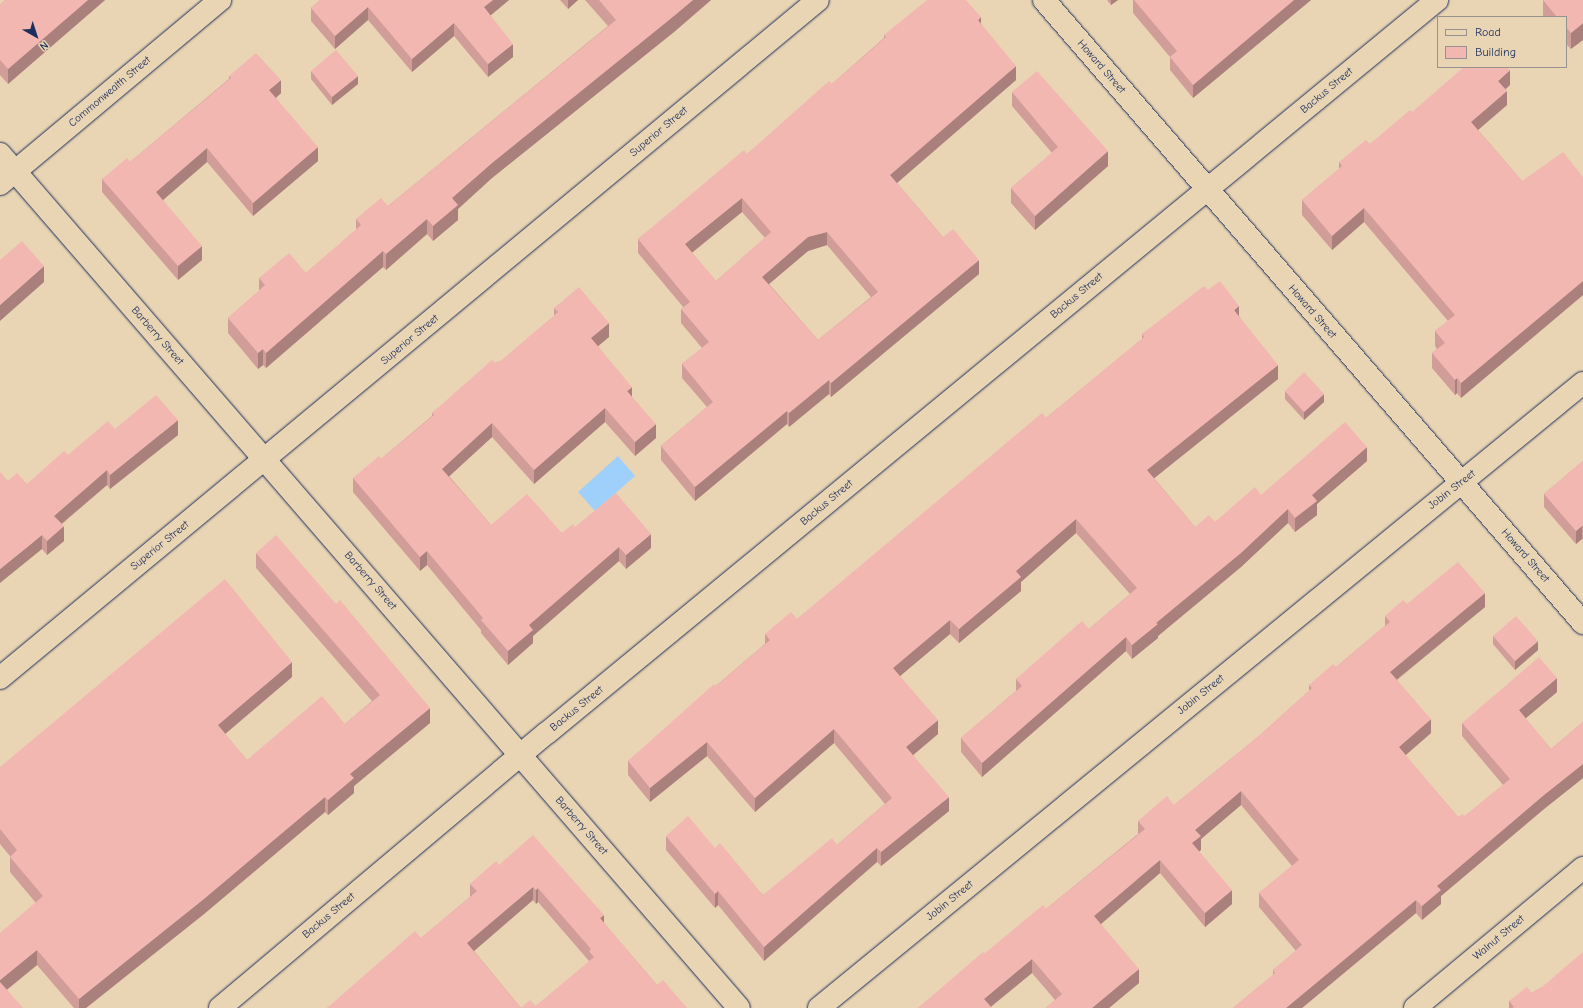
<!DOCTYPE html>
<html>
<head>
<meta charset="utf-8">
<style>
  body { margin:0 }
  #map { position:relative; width:1583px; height:1008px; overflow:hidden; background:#e9d4b3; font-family:"Comic Neue",sans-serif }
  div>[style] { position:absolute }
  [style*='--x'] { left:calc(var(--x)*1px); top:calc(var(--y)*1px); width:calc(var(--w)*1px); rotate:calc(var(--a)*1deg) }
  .water>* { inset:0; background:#9fd0fb }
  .roads { filter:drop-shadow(0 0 1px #1b2f5e) drop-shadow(0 0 1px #1b2f5e) }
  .minor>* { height:22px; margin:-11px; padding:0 11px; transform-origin:11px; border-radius:11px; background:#e9d4b3 }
  .wall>* { inset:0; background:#d19d99 }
  .shaded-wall>* { inset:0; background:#aa807d }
  .building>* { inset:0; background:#f3b7b2 }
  span { translate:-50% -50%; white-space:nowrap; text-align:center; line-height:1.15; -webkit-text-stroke:4px #e9d4b3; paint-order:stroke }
  .street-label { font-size:11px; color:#1b2f5e }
  .legend { position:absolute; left:1437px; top:16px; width:130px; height:52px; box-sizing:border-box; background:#e9d4b3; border:1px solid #979291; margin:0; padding:5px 7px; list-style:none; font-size:12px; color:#1b2f5e }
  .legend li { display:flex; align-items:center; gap:8px; height:20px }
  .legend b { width:20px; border:1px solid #979291 }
  .north { position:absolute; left:16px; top:16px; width:40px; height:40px; -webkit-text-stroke:3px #e9d4b3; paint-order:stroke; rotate:141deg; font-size:11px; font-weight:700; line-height:16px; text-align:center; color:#1b2f5e }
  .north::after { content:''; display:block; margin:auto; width:14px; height:18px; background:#1b2f5e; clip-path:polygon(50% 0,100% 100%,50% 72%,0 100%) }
</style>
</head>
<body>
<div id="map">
  <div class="water">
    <div style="clip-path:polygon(618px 456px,635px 476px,595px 511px,578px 492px)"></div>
  </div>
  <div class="roads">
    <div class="minor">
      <div style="--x:1044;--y:0;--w:824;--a:49.13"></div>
      <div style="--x:0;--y:154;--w:1129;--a:49.13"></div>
      <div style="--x:0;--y:184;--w:287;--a:-39.9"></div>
      <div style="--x:0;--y:678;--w:1062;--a:-39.65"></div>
      <div style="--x:220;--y:1008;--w:427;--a:-40.1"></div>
      <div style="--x:547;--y:733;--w:1153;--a:-39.47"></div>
      <div style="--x:819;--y:1008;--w:987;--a:-39.29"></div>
      <div style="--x:1415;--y:1008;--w:219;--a:-39.8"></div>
    </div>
  </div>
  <div class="wall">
    <div style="clip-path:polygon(5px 0,105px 0,8px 84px,0 75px,0 5px)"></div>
    <div style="clip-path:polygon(320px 0,509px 0,490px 15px,513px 57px,488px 77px,454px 36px,412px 72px,368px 20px,335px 49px,311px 21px,311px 8px)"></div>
    <div style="clip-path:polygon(560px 0,578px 0,568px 9px)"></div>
    <div style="clip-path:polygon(585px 0,711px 0,674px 32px,492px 178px,458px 209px,458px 220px,433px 241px,427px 234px,386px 270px,383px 267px,266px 368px,263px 365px,258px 369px,228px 333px,228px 318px,259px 291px,259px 278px,306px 273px,356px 230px,356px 219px,388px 206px,608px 26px)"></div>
    <div style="clip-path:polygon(1107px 0,1118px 0,1111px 5px)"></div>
    <div style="clip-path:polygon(1133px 0,1311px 0,1193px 98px,1170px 70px,1170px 57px,1133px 13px)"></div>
    <div style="clip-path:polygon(1543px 0,1583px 0,1571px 49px,1566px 44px,1566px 17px,1544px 17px,1543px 16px)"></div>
    <div style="clip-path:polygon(evenodd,981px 24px,1016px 80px,897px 183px,943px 237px,979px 274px,831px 397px,829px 394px,789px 427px,787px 424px,695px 501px,661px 460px,661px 446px,707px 407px,682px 378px,682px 364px,702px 348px,681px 323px,681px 309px,684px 308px,638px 253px,638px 239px,747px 154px,832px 84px,884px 38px,884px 35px,981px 24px,742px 212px,765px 238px,716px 281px,692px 253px,742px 212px,981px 24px,827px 245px,871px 297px,818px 340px,769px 284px,808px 251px,827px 245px)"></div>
    <div style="clip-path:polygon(311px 71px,358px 84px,332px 105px,311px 79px)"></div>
    <div style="clip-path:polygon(229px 76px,281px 93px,276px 98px,318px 161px,253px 216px,207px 162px,163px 200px,202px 260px,178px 280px,102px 192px,102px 179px,130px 162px,229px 79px)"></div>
    <div style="clip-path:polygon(1510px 85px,1506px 89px,1507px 105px,1478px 130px,1522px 181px,1583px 177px,1583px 295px,1461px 398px,1457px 393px,1455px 395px,1432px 368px,1432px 353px,1437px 349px,1435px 346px,1435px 331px,1448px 321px,1364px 222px,1332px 250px,1302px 215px,1302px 200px,1339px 169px,1339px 162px,1370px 144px,1412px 112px)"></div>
    <div style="clip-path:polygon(1012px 92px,1108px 166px,1035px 230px,1011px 203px,1011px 188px,1052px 153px,1012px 106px)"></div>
    <div style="clip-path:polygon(1208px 290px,1239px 316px,1278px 379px,1154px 478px,1195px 527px,1215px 522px,1261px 495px,1367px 461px,1317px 504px,1317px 515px,1295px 532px,1288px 523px,1241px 567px,1158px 636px,1158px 638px,1132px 659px,1126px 651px,982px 777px,961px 752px,961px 738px,1016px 691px,1016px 679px,1089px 629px,1130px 594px,1076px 533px,1021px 582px,1021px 591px,959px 643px,950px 634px,900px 676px,938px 734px,913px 755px,949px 811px,881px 866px,877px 862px,764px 961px,718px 905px,715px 908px,666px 850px,666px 836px,715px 848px,763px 895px,837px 845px,885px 804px,834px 743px,755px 812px,707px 756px,650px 802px,628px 775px,628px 761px,765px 644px,765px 634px,797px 619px,1046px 418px,1142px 339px,1142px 334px)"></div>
    <div style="clip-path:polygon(554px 308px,609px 337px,598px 346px,632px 397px,656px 438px,635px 456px,605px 422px,534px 484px,492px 437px,449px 476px,491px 525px,562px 533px,575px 527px,651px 548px,626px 569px,619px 561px,533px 636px,533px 643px,508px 665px,481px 633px,481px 630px,427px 565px,420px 571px,353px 492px,353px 478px,381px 459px,432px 416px,432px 413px,495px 363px,501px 361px,554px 316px)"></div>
    <div style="clip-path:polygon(1285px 391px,1324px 402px,1304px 420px,1285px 399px)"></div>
    <div style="clip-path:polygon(115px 429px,178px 435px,110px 489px,107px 485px,62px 524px,64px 541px,47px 555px,42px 549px,8px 481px,27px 484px)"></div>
    <div style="clip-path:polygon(1583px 461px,1583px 540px,1582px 539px,1576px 544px,1544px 507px,1544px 494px)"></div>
    <div style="clip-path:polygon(256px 553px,430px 723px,354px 786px,354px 793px,328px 815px,325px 812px,204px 914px,86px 1008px,74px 1008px,37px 965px,7px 990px,0 1008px,36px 903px,10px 872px,10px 856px,0 844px,0 767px,292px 677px,225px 734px,247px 760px,345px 724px,372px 701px,256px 568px)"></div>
    <div style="clip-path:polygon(1407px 604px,1485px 607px,1397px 680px,1431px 733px,1405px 755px,1458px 817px,1465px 816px,1503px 785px,1462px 736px,1462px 723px,1557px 692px,1525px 718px,1551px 749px,1583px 722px,1583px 778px,1544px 809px,1441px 896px,1441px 904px,1422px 920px,1416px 913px,1302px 1008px,1233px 1008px,1273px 975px,1273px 970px,1296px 951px,1259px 907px,1259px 893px,1292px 866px,1241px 805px,1201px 839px,1201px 850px,1199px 851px,1232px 904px,1205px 927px,1160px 873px,1101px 924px,1139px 983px,1109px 1008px,1046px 1008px,1055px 1000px,1032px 973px,991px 1007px,918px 1008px,984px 954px,1046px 909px,1138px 834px,1138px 821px,1174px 805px,1259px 736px,1309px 691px,1309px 685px,1336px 667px,1385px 626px,1385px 616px)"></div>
    <div style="clip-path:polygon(1493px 636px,1538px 650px,1515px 670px,1493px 644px)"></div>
    <div style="clip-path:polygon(evenodd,499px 865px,604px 923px,657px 985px,687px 1008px,327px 1008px,421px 938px,470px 897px,470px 884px,499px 865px,533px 900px,536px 904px,538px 902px,589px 961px,589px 962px,536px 1006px,521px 1008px,474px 951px,533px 900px)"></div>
    <div style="clip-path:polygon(1542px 987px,1583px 1008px,1509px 1008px,1509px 1001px,1532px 993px)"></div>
  </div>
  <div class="shaded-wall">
    <div style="clip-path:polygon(88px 0,105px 0,8px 84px,8px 69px)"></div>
    <div style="clip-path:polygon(493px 0,509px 0,484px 21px,484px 7px)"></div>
    <div style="clip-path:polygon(568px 0,578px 0,568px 9px)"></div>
    <div style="clip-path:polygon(693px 0,711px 0,674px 32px,492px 178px,458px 209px,458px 220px,433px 241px,433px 226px,452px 198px,492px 163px)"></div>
    <div style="clip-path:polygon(1111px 0,1118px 0,1111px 5px)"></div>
    <div style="clip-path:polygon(1294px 0,1311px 0,1193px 98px,1193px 85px)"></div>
    <div style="clip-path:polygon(368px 7px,368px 20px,335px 49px,335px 36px)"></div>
    <div style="clip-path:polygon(981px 17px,981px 31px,978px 20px)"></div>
    <div style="clip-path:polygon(454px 23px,454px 36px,412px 72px,412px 59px)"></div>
    <div style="clip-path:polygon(1583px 23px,1583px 40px,1571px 49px,1571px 33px)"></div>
    <div style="clip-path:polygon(513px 44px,513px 57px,488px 77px,488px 64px)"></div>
    <div style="clip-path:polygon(1016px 66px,1016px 80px,890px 189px,890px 175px)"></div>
    <div style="clip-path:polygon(1510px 70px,1510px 85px,1498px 95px,1498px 81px)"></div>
    <div style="clip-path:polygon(358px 76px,358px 84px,332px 105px,332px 97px)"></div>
    <div style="clip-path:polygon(281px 80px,281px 93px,269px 104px,269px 90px)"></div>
    <div style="clip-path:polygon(1507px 91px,1507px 105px,1471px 136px,1471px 122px)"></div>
    <div style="clip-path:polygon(318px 147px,318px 161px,253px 216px,253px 203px)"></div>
    <div style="clip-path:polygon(207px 148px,207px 162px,156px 206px,156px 192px)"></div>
    <div style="clip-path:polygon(1108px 151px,1108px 166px,1035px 230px,1035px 216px)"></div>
    <div style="clip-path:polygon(742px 198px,742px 212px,685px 258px,685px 244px)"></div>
    <div style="clip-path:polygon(1364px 208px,1364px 222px,1332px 250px,1332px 236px)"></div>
    <div style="clip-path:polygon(427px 219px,427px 234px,386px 270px,386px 254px)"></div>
    <div style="clip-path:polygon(827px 232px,827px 245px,808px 251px,762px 290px,762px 277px,808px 237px)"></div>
    <div style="clip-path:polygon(202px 246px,202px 260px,178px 280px,178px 266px)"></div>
    <div style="clip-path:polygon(383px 251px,383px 267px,266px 368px,266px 353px)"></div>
    <div style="clip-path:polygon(979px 260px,979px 274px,831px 397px,831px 383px)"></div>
    <div style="clip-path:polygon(44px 266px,44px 282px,0 321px,0 305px)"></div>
    <div style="clip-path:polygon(1583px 281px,1583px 295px,1461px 398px,1461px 383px)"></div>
    <div style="clip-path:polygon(1239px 306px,1239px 320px,1234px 310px)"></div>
    <div style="clip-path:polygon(609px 323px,609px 337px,591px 352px,591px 338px)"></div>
    <div style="clip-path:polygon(263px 349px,263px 365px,258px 369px,258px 353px)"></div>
    <div style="clip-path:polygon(1278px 365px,1278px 379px,1147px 484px,1147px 470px)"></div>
    <div style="clip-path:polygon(1457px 378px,1457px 393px,1455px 395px,1455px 380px)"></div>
    <div style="clip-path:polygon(829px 380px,829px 394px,789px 427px,789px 413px)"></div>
    <div style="clip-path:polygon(632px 387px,632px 401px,627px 391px)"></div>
    <div style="clip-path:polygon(1324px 394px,1324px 402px,1304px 420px,1304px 412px)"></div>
    <div style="clip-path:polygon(605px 408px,605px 422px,534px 484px,534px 470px)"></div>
    <div style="clip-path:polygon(787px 411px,787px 424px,695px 501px,695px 487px)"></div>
    <div style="clip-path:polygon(178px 420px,178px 435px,110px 489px,110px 475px)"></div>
    <div style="clip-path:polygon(492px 423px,492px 437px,442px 483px,442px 469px)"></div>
    <div style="clip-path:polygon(656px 424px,656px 438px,635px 456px,635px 442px)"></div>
    <div style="clip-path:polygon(1367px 447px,1367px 461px,1317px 504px,1317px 515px,1295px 532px,1295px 518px,1312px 495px)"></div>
    <div style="clip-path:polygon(107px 470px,107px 485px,54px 530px,54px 516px)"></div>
    <div style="clip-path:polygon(1288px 509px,1288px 523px,1241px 567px,1158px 636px,1158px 638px,1132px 659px,1132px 645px,1156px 623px)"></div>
    <div style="clip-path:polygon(1076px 519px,1076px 533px,1021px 582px,1021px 591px,959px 643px,959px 629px,1016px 571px)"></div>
    <div style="clip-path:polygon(64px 526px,64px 541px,47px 555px,47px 541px)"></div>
    <div style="clip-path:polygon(1582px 526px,1582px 539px,1576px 544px,1576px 531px)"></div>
    <div style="clip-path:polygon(651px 534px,651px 548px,626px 569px,626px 555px)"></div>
    <div style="clip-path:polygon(42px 535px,42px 549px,0 583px,0 569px)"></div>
    <div style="clip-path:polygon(619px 547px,619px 561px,533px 636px,533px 643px,508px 665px,508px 651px,529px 625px)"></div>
    <div style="clip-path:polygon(427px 551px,427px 565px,420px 571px,420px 557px)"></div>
    <div style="clip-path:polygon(1485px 593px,1485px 607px,1390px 685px,1390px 672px)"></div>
    <div style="clip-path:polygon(950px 620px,950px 634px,893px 682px,893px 668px)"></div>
    <div style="clip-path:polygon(1126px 637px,1126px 651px,982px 777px,982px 763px)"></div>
    <div style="clip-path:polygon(1538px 641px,1538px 650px,1515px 670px,1515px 661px)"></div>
    <div style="clip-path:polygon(292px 662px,292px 677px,218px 740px,218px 725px)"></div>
    <div style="clip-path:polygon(1557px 678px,1557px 692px,1519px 724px,1519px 710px)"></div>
    <div style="clip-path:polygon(430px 708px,430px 723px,354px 786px,354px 793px,328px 815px,328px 800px,350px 774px)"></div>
    <div style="clip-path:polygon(1431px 719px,1431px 733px,1399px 761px,1399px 747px)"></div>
    <div style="clip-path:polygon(938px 720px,938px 734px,906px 761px,906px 747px)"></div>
    <div style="clip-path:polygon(834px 729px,834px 743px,755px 812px,755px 798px)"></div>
    <div style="clip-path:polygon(707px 742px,707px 756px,650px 802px,650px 788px)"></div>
    <div style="clip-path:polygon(1583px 764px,1583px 778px,1544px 809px,1441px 896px,1441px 904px,1422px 920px,1422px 906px,1437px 886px,1544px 795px)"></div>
    <div style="clip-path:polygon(1241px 791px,1241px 805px,1201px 839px,1201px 850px,1192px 857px,1192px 843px,1195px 830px)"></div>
    <div style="clip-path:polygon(325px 797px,325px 812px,204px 914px,86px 1008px,79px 1008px,79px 999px)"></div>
    <div style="clip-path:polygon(949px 797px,949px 811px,881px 866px,881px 852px)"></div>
    <div style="clip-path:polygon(877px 848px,877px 862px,764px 961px,764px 947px)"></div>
    <div style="clip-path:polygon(1160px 860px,1160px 873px,1094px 930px,1094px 916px)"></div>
    <div style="clip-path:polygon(533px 887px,533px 900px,467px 957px,467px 943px)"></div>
    <div style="clip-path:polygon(538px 888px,538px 902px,536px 904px,536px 890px)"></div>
    <div style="clip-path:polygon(1232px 890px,1232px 904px,1205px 927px,1205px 913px)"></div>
    <div style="clip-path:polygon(718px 891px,718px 905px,715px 908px,715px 894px)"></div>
    <div style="clip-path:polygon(1416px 900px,1416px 913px,1302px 1008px,1286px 1008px)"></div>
    <div style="clip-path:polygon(604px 915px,604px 929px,600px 918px)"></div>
    <div style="clip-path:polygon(37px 950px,37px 965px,0 995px,0 980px)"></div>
    <div style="clip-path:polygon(1032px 959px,1032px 973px,989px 1008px,984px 999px)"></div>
    <div style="clip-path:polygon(1139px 969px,1139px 983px,1109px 1008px,1092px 1008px)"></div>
  </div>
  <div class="building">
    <div style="clip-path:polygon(5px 0,88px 0,8px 69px,0 60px,0 5px)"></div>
    <div style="clip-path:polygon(320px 0,493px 0,484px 7px,513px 44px,488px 64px,454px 23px,412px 59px,368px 7px,335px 36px,311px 8px)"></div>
    <div style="clip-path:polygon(599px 0,693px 0,674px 16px,492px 163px,452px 198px,458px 205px,433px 226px,427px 219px,386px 254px,383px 251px,266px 353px,263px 349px,258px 353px,228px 318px,265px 285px,259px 278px,289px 253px,306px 273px,361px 225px,356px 219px,381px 198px,388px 206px,616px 20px)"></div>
    <div style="clip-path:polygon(evenodd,927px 0,966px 0,981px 17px,978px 20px,1016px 66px,890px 175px,943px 237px,953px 229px,979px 260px,831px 383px,829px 380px,789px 413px,787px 411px,695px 487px,661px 446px,713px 402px,682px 364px,709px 342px,681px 309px,690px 302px,638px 239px,744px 150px,747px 154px,829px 81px,832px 84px,886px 37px,884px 35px,927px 0,742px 198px,771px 232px,716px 281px,685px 244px,742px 198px,927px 0,827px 232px,878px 292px,818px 340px,762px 277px,808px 237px,827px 232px)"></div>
    <div style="clip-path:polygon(1134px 0,1294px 0,1193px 85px,1170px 57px,1177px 51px)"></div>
    <div style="clip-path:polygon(1543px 0,1583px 0,1583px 23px,1571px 33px,1566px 27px,1566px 17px,1557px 17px)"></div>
    <div style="clip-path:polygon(336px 50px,358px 76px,332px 97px,311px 71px)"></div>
    <div style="clip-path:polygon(256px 53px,281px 80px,269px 90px,318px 147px,253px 203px,207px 148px,156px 192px,202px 246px,178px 266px,102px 179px,127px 158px,130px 162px,231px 78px,229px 76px)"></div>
    <div style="clip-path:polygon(1464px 67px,1507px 67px,1510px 70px,1498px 81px,1507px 91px,1471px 122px,1522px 181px,1563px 152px,1583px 177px,1583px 281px,1461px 383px,1457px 378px,1455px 380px,1432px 353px,1445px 343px,1435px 331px,1455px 315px,1364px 208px,1332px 236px,1302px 200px,1342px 166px,1339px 162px,1366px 140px,1370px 144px,1410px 110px,1412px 112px)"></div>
    <div style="clip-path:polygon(1037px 71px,1108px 151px,1035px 216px,1011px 188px,1058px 147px,1012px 92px)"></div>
    <div style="clip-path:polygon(22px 241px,44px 266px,0 305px,0 260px)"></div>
    <div style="clip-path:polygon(1220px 281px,1239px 306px,1234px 310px,1278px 365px,1147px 470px,1195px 527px,1209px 515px,1215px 522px,1255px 487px,1261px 495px,1345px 422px,1367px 447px,1312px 495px,1317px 501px,1295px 518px,1288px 509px,1241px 553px,1156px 623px,1158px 624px,1132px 645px,1126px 637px,982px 763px,961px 738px,1022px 686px,1016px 679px,1082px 621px,1089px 629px,1137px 588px,1076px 519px,1016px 571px,1021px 577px,959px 629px,950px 620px,893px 668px,938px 720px,906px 747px,949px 797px,881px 852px,877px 848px,764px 947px,718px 891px,715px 894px,666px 836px,688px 816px,715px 848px,720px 843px,763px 895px,832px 838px,837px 845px,892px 798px,834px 729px,755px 798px,707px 742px,650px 788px,628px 761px,714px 684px,716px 686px,770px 640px,765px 634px,791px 612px,797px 619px,1042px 413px,1046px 418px,1144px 337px,1142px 334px,1204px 286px,1208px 290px)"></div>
    <div style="clip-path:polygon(579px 287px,609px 323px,591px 338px,632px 387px,627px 391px,656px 424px,635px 442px,605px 408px,534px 470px,492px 423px,442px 469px,491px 525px,527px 494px,562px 533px,573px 524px,575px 527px,616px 493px,651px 534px,626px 555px,619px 547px,529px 625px,533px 630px,508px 651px,481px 620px,483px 618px,427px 551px,420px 557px,353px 478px,379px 456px,381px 459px,434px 415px,432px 413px,492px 360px,495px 363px,501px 361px,558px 312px,554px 308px)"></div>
    <div style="clip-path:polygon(1304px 372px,1324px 394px,1304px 412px,1285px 391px)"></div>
    <div style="clip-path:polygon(156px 395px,178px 420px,110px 475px,107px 470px,54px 516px,64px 526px,47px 541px,42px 535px,0 569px,0 472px,8px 481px,17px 473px,27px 484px,64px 451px,68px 455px,108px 421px,115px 429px)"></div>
    <div style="clip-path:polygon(1583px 461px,1583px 526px,1582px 526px,1576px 531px,1544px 494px)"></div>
    <div style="clip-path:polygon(276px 535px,336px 604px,340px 600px,430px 708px,350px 774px,354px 778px,328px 800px,325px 797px,204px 899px,79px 999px,37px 950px,0 980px,0 933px,43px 896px,10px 857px,17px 850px,0 829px,0 767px,225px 579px,292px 662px,218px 725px,247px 760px,322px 696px,345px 724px,380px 695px,256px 553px)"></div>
    <div style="clip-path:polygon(1458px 562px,1485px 593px,1390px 672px,1431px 719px,1399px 747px,1458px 817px,1462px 814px,1465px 816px,1510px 779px,1462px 723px,1539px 657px,1557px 678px,1519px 710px,1551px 749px,1583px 722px,1583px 764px,1544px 795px,1437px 886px,1441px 890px,1422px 906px,1416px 900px,1286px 1008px,1233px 1008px,1275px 973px,1273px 970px,1302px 945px,1259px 893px,1299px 860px,1241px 791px,1195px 830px,1201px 836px,1192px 843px,1232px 890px,1205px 913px,1160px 860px,1094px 916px,1139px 969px,1092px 1008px,1046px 1008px,1062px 994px,1032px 959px,984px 999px,992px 1008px,918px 1008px,983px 952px,984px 954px,1043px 905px,1046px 909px,1145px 829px,1138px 821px,1167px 796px,1174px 805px,1259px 736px,1312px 688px,1309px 685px,1333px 664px,1336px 667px,1390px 622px,1385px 616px,1403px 600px,1407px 604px)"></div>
    <div style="clip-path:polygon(1516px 616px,1538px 641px,1515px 661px,1493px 636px)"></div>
    <div style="clip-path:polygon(evenodd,533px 835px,604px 915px,600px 918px,657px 985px,663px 980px,687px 1008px,327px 1008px,415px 931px,421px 938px,477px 891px,470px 884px,496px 861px,499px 865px,533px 835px,533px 887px,536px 890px,538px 888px,591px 949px,589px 951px,594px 957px,536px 1006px,530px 1000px,521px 1008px,467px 943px,533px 887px)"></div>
    <div style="clip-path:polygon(1583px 952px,1583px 1008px,1512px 1008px,1514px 1007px,1509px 1001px,1527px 987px,1532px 993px,1542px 987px)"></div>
    <div style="clip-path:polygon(0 982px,23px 1008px,0 1008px)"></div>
  </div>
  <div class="street-label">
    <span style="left:1101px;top:67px;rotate:49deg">Howard Street</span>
    <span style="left:1327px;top:91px;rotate:-40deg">Backus Street</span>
    <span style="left:110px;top:92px;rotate:-40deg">Commonwealth Street</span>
    <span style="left:659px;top:132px;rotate:-40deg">Superior Street</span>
    <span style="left:1077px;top:296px;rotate:-40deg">Backus Street</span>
    <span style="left:1312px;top:312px;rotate:49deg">Howard Street</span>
    <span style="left:157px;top:336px;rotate:49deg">Barberry Street</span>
    <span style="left:410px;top:340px;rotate:-40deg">Superior Street</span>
    <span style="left:1452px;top:490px;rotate:-38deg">Jobin Street</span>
    <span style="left:827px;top:503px;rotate:-40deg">Backus Street</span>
    <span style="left:160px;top:546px;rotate:-39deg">Superior Street</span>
    <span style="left:1525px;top:556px;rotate:49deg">Howard Street</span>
    <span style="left:370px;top:581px;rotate:49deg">Barberry Street</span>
    <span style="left:1201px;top:695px;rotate:-39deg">Jobin Street</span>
    <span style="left:577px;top:709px;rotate:-39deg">Backus Street</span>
    <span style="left:581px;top:826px;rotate:49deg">Barberry Street</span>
    <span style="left:950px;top:901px;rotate:-39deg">Jobin Street</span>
    <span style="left:329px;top:916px;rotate:-40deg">Backus Street</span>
    <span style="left:1499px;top:938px;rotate:-40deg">Walnut Street</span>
  </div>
  <ul class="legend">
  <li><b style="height:5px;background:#e9d4b3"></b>Road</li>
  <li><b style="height:11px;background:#f3b7b2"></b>Building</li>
  </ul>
  <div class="north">N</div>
</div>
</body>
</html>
